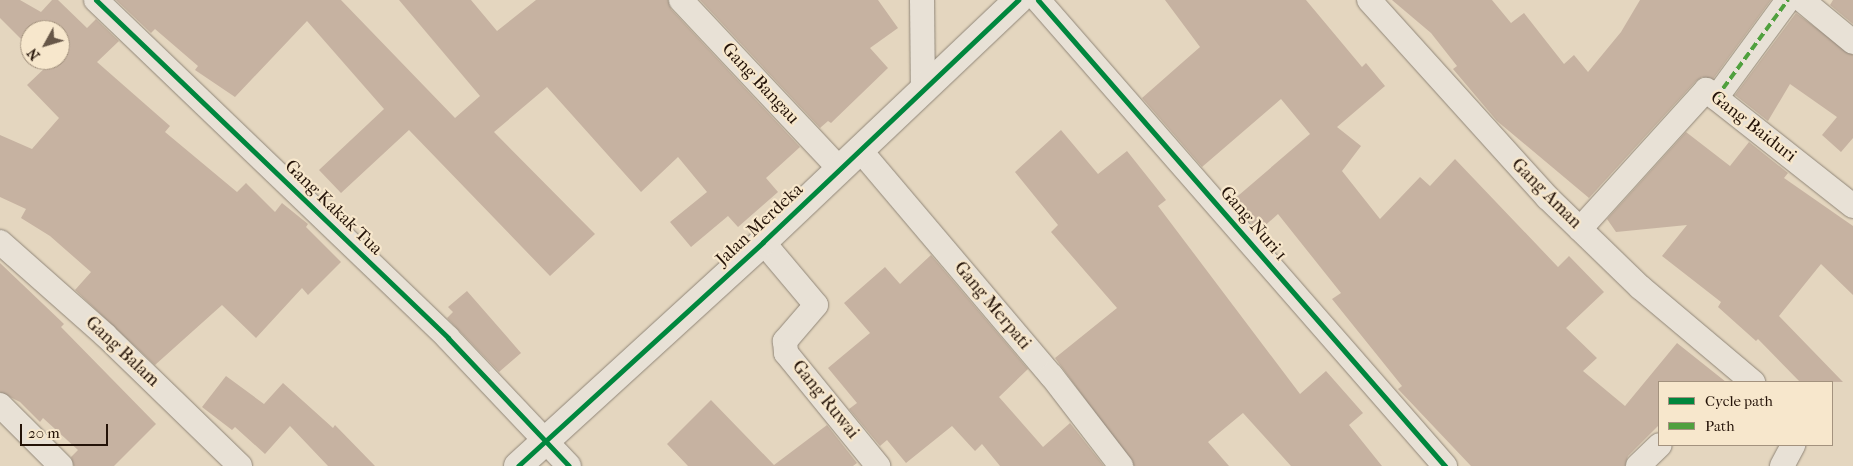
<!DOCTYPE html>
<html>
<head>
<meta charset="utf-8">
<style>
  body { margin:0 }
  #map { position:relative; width:1853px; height:466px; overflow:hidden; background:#e4d6bf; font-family:"IM FELL French Canon",serif }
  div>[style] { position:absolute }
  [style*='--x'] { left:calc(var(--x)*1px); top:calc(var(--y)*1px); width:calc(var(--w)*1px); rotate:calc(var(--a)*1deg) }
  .building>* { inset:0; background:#c6b2a1 }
  .roads { filter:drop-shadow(0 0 1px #908678) drop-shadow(0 0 1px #908678) }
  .minor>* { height:24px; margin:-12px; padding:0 12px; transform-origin:12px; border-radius:12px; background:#e8e1d6 }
  .tertiary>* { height:28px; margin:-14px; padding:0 14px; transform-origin:14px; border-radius:14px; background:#e8e1d6 }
  .quiet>* { height:4px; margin-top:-2px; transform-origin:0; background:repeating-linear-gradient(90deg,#50a03e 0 8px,transparent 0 12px) }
  .cycleway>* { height:5px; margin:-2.5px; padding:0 2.5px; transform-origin:2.5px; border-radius:2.5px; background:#00873e }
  span { translate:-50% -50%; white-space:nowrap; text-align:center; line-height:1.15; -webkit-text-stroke:4.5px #f7e7cc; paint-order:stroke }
  .street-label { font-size:18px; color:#241308 }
  .legend { position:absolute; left:1658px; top:381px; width:175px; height:65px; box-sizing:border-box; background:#f7e7cc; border:1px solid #a3927e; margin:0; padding:6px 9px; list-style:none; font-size:15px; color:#241308 }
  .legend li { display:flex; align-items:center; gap:10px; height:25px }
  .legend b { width:25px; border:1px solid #a3927e }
  .north { position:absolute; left:20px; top:20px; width:50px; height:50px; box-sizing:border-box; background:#f7e7cc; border:1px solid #a3927e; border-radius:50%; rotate:231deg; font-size:14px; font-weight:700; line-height:20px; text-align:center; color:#241308 }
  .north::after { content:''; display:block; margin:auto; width:18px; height:22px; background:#675748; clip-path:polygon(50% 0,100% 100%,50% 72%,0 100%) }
  .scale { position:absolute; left:20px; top:424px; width:88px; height:22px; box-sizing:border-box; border:2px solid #241308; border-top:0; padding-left:6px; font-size:15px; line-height:18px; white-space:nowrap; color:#241308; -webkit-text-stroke:4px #f7e7cc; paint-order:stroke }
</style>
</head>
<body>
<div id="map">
  <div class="building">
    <div style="clip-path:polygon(0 0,20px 0,41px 12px,52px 0,58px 0,87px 28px,96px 19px,119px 41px,97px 62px,170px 126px,165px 132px,237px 192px,246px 183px,275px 212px,282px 203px,308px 224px,306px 227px,341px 262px,308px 295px,302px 288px,256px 338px,222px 305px,155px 365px,75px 290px,91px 272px,50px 236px,21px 218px,26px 209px,0 197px,0 135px,32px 149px,59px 118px,27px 85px,47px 66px,42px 60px,60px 60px,60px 30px,30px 30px,30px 48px,0 18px)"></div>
    <div style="clip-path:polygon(116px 0,341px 0,455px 118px,480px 96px,399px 0,471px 0,497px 31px,536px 0,668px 0,671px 9px,800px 147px,766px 178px,778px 192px,738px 227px,728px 216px,691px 247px,670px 222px,707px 192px,678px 157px,641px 192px,547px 87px,494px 132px,595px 234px,550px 276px,409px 130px,341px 193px,319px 170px,384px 109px,307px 21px,235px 97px,195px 70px,198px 66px,155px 29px,151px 33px)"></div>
    <div style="clip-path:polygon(700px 0,878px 0,898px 28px,870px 48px,888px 68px,831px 123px,828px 121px,820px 128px)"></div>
    <div style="clip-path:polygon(1165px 0,1306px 0,1362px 67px,1366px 63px,1385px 86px,1337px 127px,1361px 146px,1342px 171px,1380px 219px,1420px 177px,1430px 186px,1455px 159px,1558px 267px,1569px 256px,1604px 292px,1566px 328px,1597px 358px,1583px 371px,1625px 406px,1677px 343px,1726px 382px,1659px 382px,1659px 425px,1628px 456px,1625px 466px,1471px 466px,1398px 389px,1402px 386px,1332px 299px,1341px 293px,1278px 214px,1259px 231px,1232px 201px,1310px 134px,1281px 99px,1202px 167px,1142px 98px,1200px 47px)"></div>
    <div style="clip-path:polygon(1392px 0,1492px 0,1511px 23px,1524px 13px,1564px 64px,1574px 55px,1588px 72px,1621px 32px,1640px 0,1771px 0,1713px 79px,1702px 77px,1696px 81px,1589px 198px,1497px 121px,1453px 69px,1457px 66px,1431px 33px)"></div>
    <div style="clip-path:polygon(1833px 0,1853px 0,1853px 24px,1830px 5px)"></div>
    <div style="clip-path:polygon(1796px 13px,1853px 55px,1853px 138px,1841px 152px,1822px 135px,1837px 117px,1790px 84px,1768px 121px,1735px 95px)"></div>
    <div style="clip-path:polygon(1061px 130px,1098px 174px,1127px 151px,1166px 200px,1158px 206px,1300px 394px,1326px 371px,1363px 413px,1349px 425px,1382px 466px,1291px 466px,1243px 413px,1208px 442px,1229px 466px,1134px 466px,1055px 358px,1117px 308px,1051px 232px,1058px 225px,1015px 172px)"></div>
    <div style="clip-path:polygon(1686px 132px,1730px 166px,1749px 142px,1788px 173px,1784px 178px,1853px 226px,1853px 295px,1821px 264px,1779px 316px,1843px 382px,1800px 382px,1758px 339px,1756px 341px,1718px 307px,1721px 302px,1662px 256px,1687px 225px,1616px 232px,1607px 219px)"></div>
    <div style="clip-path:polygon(931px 255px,1028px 369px,999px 397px,1043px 447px,1070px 423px,1104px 466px,1000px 466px,982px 444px,975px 451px,952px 426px,906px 463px,887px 440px,880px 446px,849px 409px,857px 403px,828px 368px,870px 333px,844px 303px,885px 267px,900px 284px)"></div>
    <div style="clip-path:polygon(0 263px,64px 324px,61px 327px,156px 424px,114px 466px,74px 466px,71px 457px,78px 450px,43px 418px,40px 422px,20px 402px,0 392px)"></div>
    <div style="clip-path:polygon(467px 291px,521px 353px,499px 372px,447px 318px,453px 312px,448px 307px)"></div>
    <div style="clip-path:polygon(226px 376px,264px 404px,283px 383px,333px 428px,335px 425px,375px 466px,328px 466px,290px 426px,265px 454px,235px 427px,232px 430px,202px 407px)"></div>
    <div style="clip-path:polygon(711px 400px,774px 465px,827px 425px,857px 463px,853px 466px,688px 466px,667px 444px)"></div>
  </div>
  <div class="roads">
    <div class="minor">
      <div style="--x:96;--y:0;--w:488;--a:43.8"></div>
      <div style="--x:448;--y:338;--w:176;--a:46.6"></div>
      <div style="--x:681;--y:0;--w:231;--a:46.8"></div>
      <div style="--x:922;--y:0;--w:90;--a:89.4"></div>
      <div style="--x:1038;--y:0;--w:619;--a:48.87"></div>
      <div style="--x:1369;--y:0;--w:267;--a:47.9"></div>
      <div style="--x:1548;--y:198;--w:128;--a:44.1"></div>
      <div style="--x:1640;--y:287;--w:148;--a:40.1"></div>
      <div style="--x:1802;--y:0;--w:66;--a:39.5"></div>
      <div style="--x:1716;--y:98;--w:122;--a:-53.7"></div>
      <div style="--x:859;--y:149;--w:297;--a:49.7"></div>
      <div style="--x:1051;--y:375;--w:115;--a:52.4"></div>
      <div style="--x:1580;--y:229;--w:188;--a:-47.8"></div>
      <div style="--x:1706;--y:90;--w:187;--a:38.3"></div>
      <div style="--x:0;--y:242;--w:140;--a:41.5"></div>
      <div style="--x:105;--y:335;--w:188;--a:44.1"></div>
      <div style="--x:763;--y:242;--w:82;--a:49.9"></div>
      <div style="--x:816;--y:305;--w:48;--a:130.7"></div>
      <div style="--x:785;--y:341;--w:12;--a:85"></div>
      <div style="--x:786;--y:353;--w:146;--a:50.8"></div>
      <div style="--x:0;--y:405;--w:86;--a:45"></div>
      <div style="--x:1638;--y:466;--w:30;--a:-44"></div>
      <div style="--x:1782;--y:466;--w:24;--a:-62"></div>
    </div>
    <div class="tertiary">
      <div style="--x:518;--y:466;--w:332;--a:-42.4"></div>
      <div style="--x:763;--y:242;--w:352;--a:-43.5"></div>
    </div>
  </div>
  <div class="quiet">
    <div style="--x:1716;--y:98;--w:122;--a:-53.7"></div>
  </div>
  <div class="cycleway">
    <div style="--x:96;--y:0;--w:488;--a:43.8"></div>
    <div style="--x:448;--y:338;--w:176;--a:46.6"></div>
    <div style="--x:1038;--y:0;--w:619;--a:48.87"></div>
    <div style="--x:518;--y:466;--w:332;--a:-42.4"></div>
    <div style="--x:763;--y:242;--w:352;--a:-43.5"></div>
  </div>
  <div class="street-label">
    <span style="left:760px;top:84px;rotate:47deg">Gang Bangau</span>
    <span style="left:1753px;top:127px;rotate:38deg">Gang Baiduri</span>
    <span style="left:1546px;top:194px;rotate:45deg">Gang Aman</span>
    <span style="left:333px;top:208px;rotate:44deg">Gang Kakak Tua</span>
    <span style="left:1253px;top:224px;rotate:49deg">Gang Nuri 1</span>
    <span style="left:760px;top:225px;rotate:-43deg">Jalan Merdeka</span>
    <span style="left:992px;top:306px;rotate:50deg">Gang Merpati</span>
    <span style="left:122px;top:352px;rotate:43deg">Gang Balam</span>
    <span style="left:825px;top:400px;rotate:51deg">Gang Ruwai</span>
  </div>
  <ul class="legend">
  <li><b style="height:6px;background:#00873e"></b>Cycle path</li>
  <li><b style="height:6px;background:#50a03e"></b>Path</li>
  </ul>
  <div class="north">N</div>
  <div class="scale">20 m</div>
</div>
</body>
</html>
